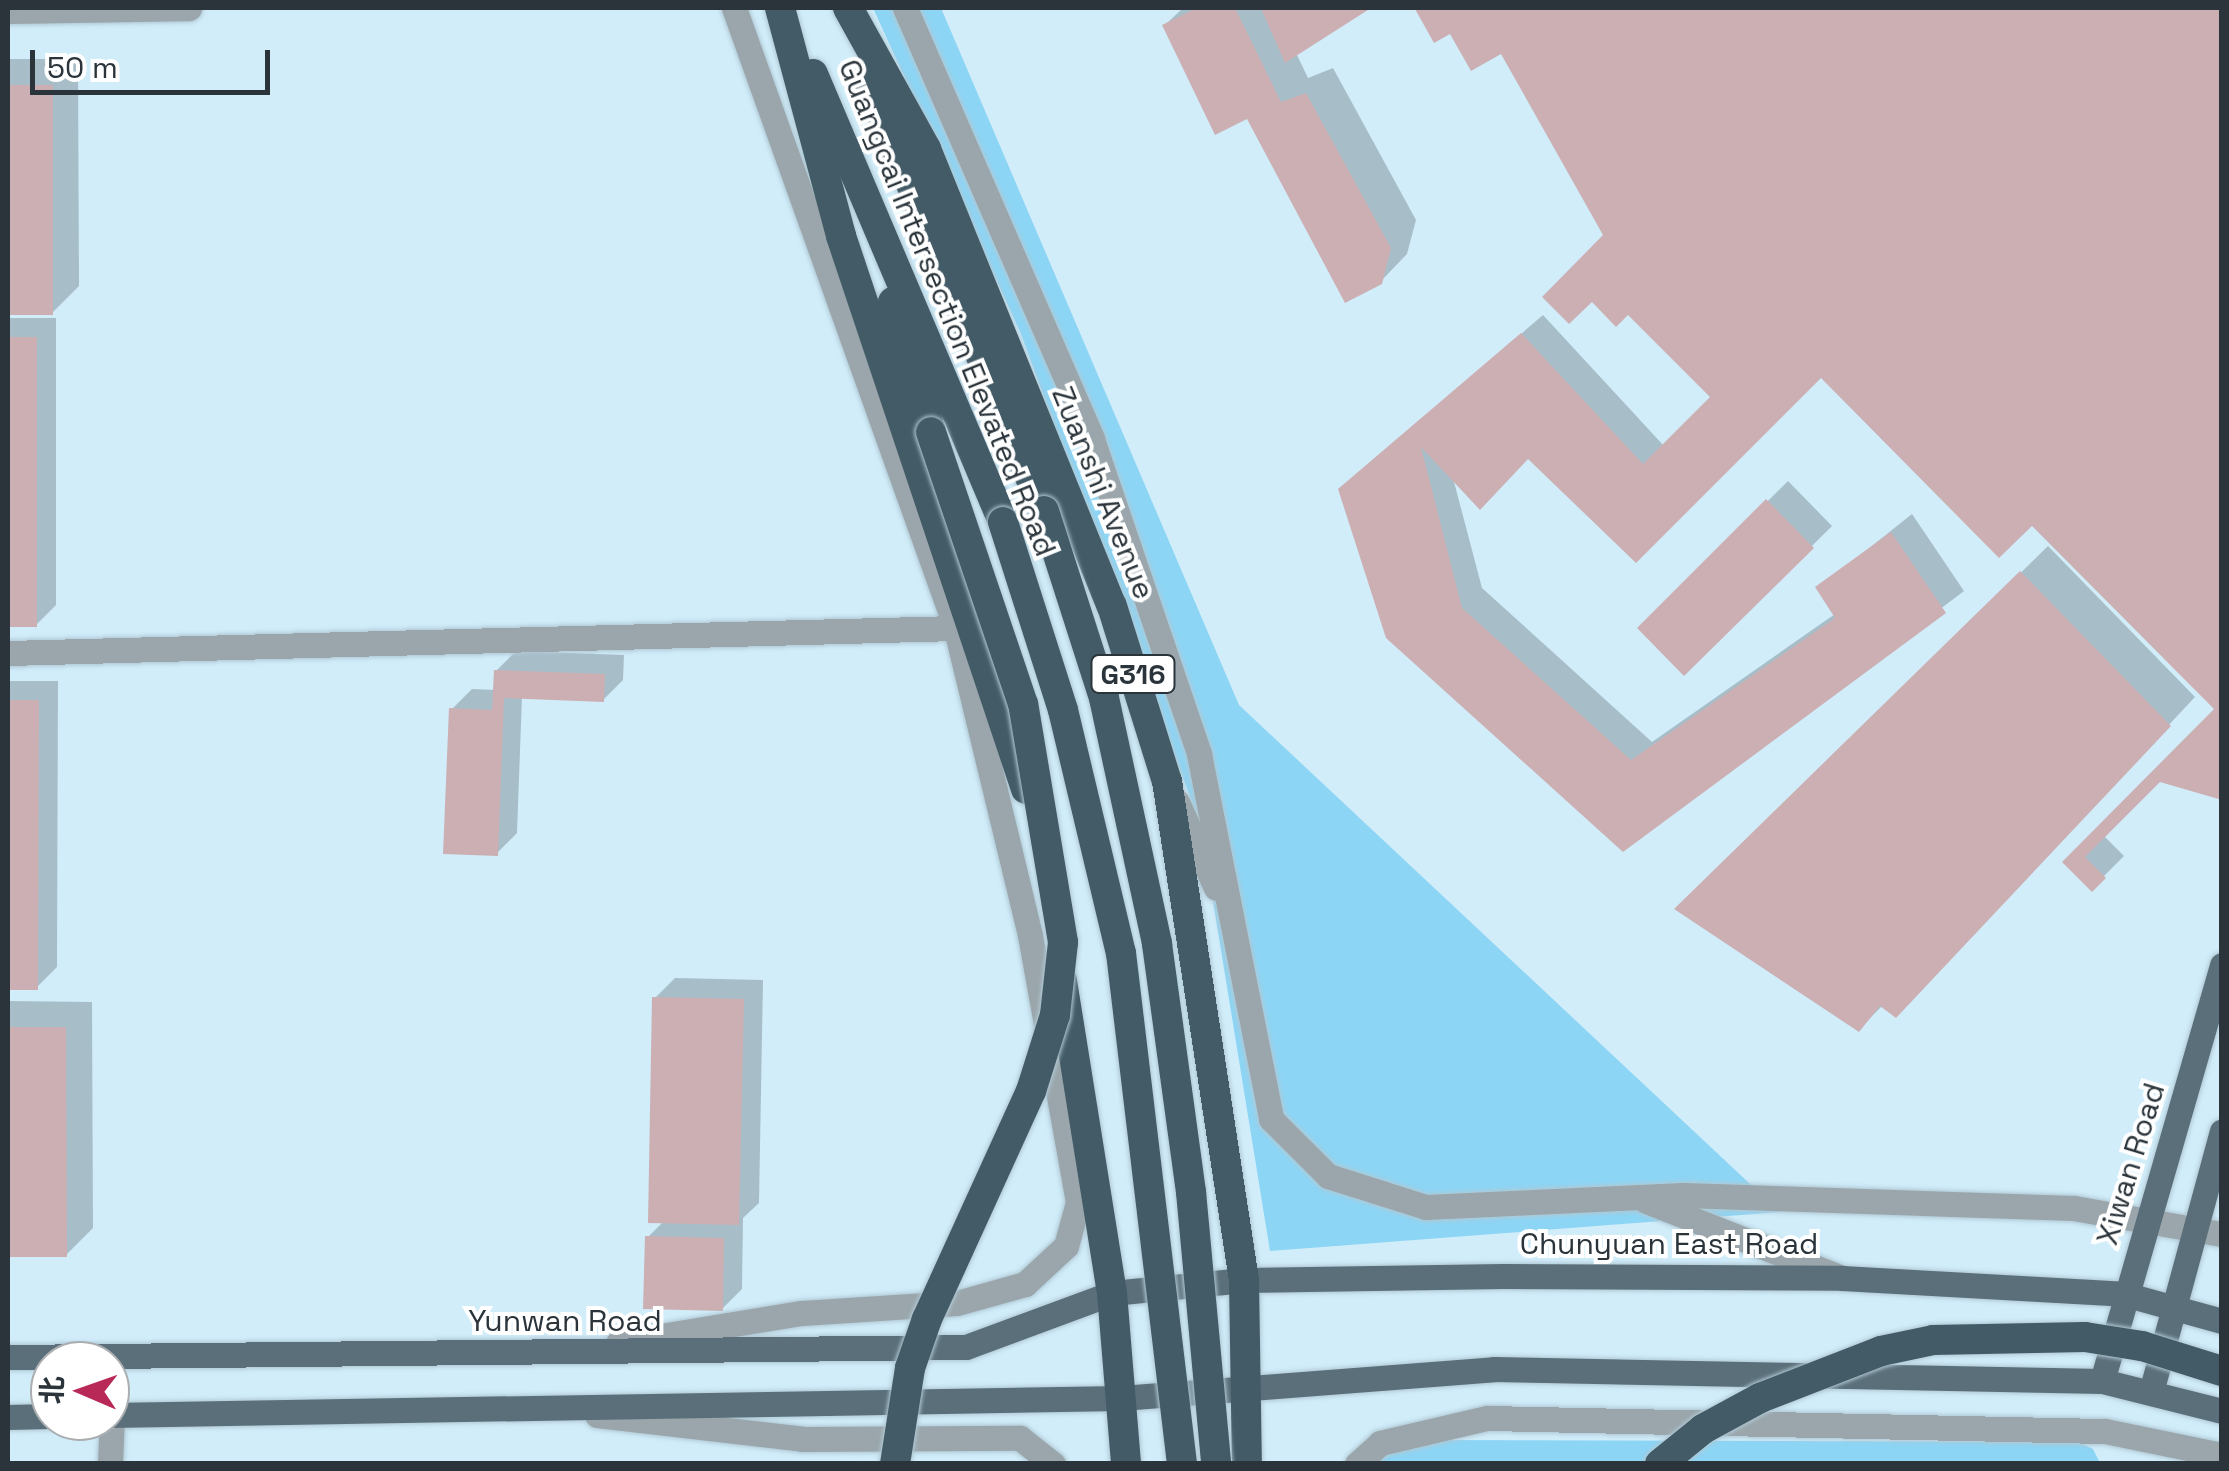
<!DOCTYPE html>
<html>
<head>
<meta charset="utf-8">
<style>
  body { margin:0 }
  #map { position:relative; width:2229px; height:1471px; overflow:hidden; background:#d1edfa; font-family:"Space Grotesk","Noto Sans SC",sans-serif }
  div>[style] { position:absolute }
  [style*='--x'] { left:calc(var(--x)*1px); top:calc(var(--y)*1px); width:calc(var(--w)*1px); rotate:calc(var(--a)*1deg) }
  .green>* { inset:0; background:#8dd5f5 }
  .shadow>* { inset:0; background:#0003 }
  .building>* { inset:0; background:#ccafb3 }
  .roads { filter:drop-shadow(0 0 2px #b0c8d4) drop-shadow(0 0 2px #b0c8d4) }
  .minor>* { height:25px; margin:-12.5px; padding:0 12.5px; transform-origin:12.5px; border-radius:12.5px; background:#9aa6ab }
  .major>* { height:25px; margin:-12.5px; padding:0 12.5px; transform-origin:12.5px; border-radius:12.5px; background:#5a6f79 }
  .highway>* { height:30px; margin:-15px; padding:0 15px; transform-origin:15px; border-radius:15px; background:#435b66 }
  .bridges { filter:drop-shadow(0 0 2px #b0c8d4) drop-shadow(0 0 2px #b0c8d4) }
  .highway-bridge>* { height:30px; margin:-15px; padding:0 15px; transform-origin:15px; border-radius:15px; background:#435b66 }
  span { translate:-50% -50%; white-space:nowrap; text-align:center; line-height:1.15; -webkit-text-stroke:8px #fff; paint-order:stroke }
  .shield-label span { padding:2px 8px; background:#fff; border:2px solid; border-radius:8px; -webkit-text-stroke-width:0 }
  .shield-label { font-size:28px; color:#2a343a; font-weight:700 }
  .street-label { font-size:30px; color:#2a343a }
  .frame { position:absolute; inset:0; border:10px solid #2a343a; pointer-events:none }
  .north { position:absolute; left:30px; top:1341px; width:100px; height:100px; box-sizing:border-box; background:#fff; border:2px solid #aaaeb0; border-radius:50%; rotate:272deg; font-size:28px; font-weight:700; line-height:40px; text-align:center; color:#2a343a }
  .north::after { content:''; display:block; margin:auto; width:35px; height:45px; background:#b82958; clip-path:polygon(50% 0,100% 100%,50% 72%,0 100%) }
  .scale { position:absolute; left:30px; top:50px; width:240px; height:45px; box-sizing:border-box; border:5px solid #2a343a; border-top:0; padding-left:12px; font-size:30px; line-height:35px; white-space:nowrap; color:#2a343a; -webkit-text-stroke:8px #fff; paint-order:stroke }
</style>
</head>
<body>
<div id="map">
  <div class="green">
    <div style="clip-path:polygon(873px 8px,941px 8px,1239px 705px,1780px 1212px,1270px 1251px,1201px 827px,1021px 334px)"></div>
    <div style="clip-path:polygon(1424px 1440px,2078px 1442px,2093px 1449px,2100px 1463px,1374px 1464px,1382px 1454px)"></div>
  </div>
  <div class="shadow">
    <div style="clip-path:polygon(1183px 8px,1366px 8px,1296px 53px,1308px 78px,1333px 68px,1416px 220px,1407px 254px,1380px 282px,1248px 116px,1165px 25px)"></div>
    <div style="clip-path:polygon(1420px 8px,2222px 8px,2222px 798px,2160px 779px,2103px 835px,2124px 856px,2092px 888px,2065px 862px,2218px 709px,2032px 522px,1821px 375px,1636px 560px,1528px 456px,1453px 478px,1482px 588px,1652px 742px,1835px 614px,1819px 588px,1912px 514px,1964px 591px,1623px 849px,1341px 489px,1543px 315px,1664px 446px,1714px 397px,1628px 311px,1592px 298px,1606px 236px,1502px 51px,1451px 31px)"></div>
    <div style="clip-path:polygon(8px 59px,78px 59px,79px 286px,52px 313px,8px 313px)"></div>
    <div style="clip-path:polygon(8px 318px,56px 318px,56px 605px,36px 625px,8px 625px)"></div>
    <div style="clip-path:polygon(1788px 481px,1832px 526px,1684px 673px,1640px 628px)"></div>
    <div style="clip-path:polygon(2048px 546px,2195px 697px,1922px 988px,1883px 1005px,1859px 1029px,1678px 909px)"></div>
    <div style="clip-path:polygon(516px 651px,624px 655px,623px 680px,603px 700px,522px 696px,517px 833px,497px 853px,452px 709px,472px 689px,496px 690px,496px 671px)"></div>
    <div style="clip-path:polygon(8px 681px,58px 681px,57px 967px,37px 987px,8px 987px)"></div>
    <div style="clip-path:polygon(675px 978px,763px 980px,759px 1203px,743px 1218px,742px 1289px,722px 1309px,647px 1238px,664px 1221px,655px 998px)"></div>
    <div style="clip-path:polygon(8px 1001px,92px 1002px,93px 1228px,66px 1255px,8px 1255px)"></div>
  </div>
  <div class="building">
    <div style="clip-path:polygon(1197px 8px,1235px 8px,1281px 102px,1306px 93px,1391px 248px,1382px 284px,1345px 303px,1247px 119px,1215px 135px,1162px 25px)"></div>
    <div style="clip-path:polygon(1261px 8px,1371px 8px,1285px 63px)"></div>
    <div style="clip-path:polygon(2222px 8px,2222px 800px,2160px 782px,2085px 857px,2106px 878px,2092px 892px,2062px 862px,2214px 709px,2032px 526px,1999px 558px,1821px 378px,1636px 563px,1528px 459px,1480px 510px,1421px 447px,1462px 608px,1631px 760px,1835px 618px,1815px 587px,1891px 532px,1946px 613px,1623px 852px,1386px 638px,1338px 489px,1521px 333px,1643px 464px,1710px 397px,1628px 315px,1616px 327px,1592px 302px,1569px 324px,1542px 297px,1603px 235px,1501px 54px,1471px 71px,1450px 34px,1434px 43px,1415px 9px)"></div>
    <div style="clip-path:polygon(8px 85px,53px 85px,53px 315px,8px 315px)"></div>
    <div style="clip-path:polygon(8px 337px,37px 337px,37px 627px,8px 627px)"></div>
    <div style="clip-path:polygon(1766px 499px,1814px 548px,1684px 676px,1637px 628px)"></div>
    <div style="clip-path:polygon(2020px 571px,2171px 726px,1896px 1018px,1880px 1006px,1859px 1032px,1674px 909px)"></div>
    <div style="clip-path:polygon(494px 670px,605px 674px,604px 702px,504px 698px,498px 856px,443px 854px,449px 708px,492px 710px)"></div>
    <div style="clip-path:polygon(8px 700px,39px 700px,38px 990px,8px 990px)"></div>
    <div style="clip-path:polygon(652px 997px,744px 999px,739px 1225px,648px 1223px)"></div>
    <div style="clip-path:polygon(8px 1027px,66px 1027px,67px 1257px,8px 1257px)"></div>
    <div style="clip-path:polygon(645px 1236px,724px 1238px,723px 1311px,643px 1309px)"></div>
  </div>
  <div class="roads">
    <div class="minor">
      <div style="--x:905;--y:8;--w:470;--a:66.5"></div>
      <div style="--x:1092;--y:439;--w:333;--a:71.2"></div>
      <div style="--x:1199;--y:754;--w:372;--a:78.8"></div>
      <div style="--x:1271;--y:1119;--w:81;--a:45"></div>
      <div style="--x:1328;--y:1176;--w:103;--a:17.6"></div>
      <div style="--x:1426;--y:1207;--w:257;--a:-2.7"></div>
      <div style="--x:1683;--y:1195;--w:391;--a:1.9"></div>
      <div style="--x:2074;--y:1208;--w:150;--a:10"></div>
      <div style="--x:8;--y:11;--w:181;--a:-0.9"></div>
      <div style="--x:8;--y:653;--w:948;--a:-1.51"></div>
      <div style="--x:1177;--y:802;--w:94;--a:65.6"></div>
      <div style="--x:1646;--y:1201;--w:211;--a:21.4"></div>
      <div style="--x:618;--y:1343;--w:186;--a:-9.3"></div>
      <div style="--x:802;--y:1313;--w:155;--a:-3.7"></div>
      <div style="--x:957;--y:1303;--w:71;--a:-15.6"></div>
      <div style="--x:1025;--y:1284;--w:56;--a:-42.8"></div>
      <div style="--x:1066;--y:1246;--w:46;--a:-74.7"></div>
      <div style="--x:1078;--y:1202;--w:271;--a:-100.2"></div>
      <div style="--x:1030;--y:935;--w:316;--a:-103.6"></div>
      <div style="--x:956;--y:628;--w:659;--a:-109.7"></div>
      <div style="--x:597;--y:1415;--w:207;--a:6.6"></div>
      <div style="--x:803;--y:1439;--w:217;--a:-0.3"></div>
      <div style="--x:1020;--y:1438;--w:42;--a:38.2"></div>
      <div style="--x:110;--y:1464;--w:49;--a:-87.7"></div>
      <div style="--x:1357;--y:1464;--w:31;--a:-42"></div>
      <div style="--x:1380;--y:1443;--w:110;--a:-13.2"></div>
      <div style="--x:1487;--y:1418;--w:618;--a:1.21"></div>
      <div style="--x:2105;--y:1431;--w:119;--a:11.6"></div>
    </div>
    <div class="major">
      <div style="--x:8;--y:1357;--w:958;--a:-0.6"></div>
      <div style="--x:966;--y:1347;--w:156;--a:-20.3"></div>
      <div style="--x:1112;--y:1293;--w:133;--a:-5.6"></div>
      <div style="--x:1244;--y:1280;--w:259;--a:-0.9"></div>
      <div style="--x:1503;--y:1276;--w:339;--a:0.3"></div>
      <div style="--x:1842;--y:1278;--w:282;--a:3.2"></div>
      <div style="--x:2124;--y:1294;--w:102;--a:15.4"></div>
      <div style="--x:2102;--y:1381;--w:433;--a:-73.9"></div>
      <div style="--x:2151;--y:1392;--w:270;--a:-74.8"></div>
      <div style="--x:110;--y:1415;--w:1011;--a:-0.96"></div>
      <div style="--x:1121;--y:1398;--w:374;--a:-4.4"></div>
      <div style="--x:1494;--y:1369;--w:608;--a:1.13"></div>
      <div style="--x:2102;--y:1381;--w:124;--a:14"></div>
      <div style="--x:8;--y:1417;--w:42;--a:-1.4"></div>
    </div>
    <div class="highway">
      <div style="--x:780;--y:8;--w:236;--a:75"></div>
      <div style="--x:841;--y:236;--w:583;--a:71.5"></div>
      <div style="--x:848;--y:8;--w:161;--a:61"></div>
      <div style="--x:926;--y:149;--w:493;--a:67.9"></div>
      <div style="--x:1112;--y:606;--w:183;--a:72.6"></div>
      <div style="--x:1167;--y:781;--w:505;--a:81.23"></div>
      <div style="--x:1244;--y:1280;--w:184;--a:89.1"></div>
      <div style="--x:813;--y:74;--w:487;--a:67"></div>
      <div style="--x:868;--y:78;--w:467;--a:67.9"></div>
      <div style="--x:893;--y:302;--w:135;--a:73.7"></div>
      <div style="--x:1062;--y:981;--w:316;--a:80.9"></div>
      <div style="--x:1112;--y:1293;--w:172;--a:85.3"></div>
    </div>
  </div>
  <div class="bridges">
    <div class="highway-bridge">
      <div style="--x:1044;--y:511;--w:196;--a:72.2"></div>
      <div style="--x:1104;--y:698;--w:252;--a:77.8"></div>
      <div style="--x:1157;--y:944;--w:250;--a:82.2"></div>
      <div style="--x:1191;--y:1192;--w:273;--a:84.7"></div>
      <div style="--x:1003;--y:522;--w:197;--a:72.3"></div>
      <div style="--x:1063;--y:710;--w:250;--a:76.6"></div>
      <div style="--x:1121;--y:953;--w:515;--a:83.19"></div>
      <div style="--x:895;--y:1464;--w:97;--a:-81.1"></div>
      <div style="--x:910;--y:1368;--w:52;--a:-70.9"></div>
      <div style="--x:927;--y:1319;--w:251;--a:-65.5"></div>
      <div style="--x:1031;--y:1091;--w:80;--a:-72.5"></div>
      <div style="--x:1055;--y:1015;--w:73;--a:-83.7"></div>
      <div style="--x:1063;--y:942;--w:241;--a:-99.5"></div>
      <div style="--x:1023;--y:704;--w:287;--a:-108.7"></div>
      <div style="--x:1660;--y:1464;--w:55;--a:-39.1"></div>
      <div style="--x:1703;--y:1429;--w:65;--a:-28.5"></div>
      <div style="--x:1760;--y:1398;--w:130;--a:-21.2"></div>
      <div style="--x:1881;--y:1351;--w:53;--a:-11.9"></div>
      <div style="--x:1933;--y:1340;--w:152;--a:-1.1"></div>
      <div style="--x:2085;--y:1337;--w:58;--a:9"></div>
      <div style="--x:2142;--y:1346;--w:84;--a:17.4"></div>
    </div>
  </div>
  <div class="shield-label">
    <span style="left:1133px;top:674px">G316</span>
  </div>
  <div class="street-label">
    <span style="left:947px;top:308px;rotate:68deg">Guangcai Intersection Elevated Road</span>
    <span style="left:1103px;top:493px;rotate:68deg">Zuanshi Avenue</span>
    <span style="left:2131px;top:1164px;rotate:-73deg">Xiwan Road</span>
    <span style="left:1669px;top:1244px">Chunyuan East Road</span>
    <span style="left:565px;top:1321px">Yunwan Road</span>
  </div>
  <div class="frame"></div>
  <div class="north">北</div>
  <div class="scale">50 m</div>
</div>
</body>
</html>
